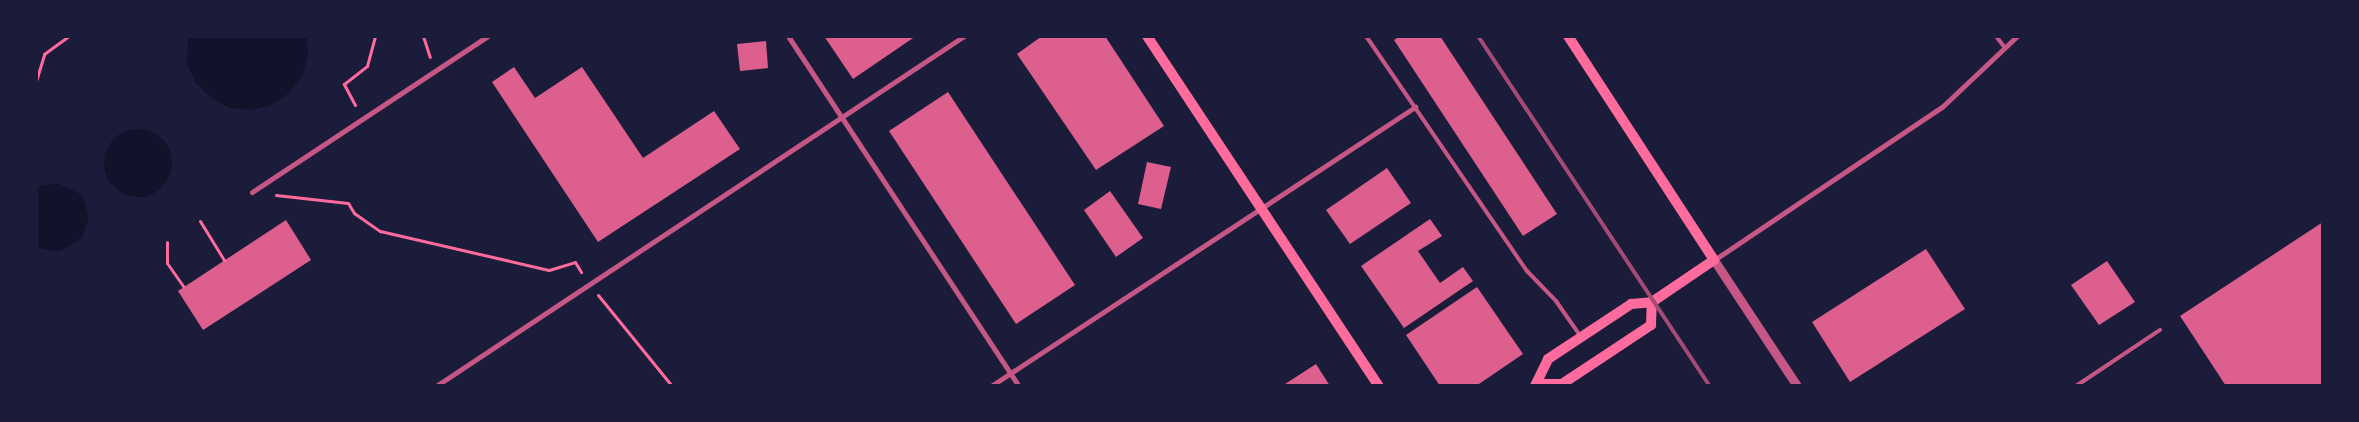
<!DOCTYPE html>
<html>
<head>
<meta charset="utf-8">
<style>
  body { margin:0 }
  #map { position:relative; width:2359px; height:422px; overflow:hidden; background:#1b1b3a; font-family:Commissioner,sans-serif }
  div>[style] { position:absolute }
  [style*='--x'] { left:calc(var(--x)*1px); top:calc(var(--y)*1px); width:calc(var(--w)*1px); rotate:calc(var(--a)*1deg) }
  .water>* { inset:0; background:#12122b }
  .round { border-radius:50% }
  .building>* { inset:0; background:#dd5f8e }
  .path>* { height:3px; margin:-1.5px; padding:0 1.5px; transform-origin:1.5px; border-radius:1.5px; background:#ff6b9d }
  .service>* { height:4px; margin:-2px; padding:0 2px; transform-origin:2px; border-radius:2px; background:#c65784 }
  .minor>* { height:5px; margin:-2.5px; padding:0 2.5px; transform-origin:2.5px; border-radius:2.5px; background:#c65784 }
  .tertiary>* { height:9px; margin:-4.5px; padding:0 4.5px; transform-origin:4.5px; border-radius:4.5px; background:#c65784 }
  .secondary>* { height:10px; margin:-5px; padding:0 5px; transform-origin:5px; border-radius:5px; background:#ff6b9d }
  .rail>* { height:4px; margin:-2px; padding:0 2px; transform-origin:2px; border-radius:2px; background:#a44b75 }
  span { translate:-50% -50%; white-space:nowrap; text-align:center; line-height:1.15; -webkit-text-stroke:4.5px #1b1b3a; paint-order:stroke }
  .frame { position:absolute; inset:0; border:38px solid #1b1b3a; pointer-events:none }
</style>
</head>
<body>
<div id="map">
  <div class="water">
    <div style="clip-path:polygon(188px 36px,306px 36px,308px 56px,302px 76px,289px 93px,272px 105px,251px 110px,230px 108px,211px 98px,196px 83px,187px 64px)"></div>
    <div class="round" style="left:104px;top:129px;width:68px;height:68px"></div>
    <div style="clip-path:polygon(57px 183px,82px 195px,89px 216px,82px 238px,59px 252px,36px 247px,36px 187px)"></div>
  </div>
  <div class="building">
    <div style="clip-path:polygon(824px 36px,916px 36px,853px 79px)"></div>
    <div style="clip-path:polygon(1042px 36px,1105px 36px,1164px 126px,1096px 170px,1017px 54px)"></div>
    <div style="clip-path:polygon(1400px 36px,1440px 36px,1557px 214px,1523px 236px,1394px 40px)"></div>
    <div style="clip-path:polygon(766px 41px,768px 68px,740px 71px,737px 44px)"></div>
    <div style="clip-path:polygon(514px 67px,535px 98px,582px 67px,643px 158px,714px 111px,740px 149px,598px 242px,492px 82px)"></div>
    <div style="clip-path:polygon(948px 92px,1075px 285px,1016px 324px,889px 131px)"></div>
    <div style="clip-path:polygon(1147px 162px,1171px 167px,1161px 209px,1138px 204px)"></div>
    <div style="clip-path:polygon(1387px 168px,1411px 203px,1350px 244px,1326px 210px)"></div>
    <div style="clip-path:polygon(1110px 191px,1143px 238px,1116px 257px,1084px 210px)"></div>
    <div style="clip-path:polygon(1430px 219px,1442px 236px,1418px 251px,1440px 283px,1463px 267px,1473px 281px,1404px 328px,1361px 266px)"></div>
    <div style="clip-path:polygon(286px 220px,311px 260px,203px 330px,178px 291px)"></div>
    <div style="clip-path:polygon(2323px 222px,2323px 386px,2226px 386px,2180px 316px)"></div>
    <div style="clip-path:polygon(1926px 249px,1965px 309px,1850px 382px,1812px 322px)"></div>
    <div style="clip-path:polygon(2107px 261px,2135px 302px,2099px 325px,2071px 285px)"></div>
    <div style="clip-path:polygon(1477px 287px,1523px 354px,1476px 386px,1440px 386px,1406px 335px)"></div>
    <div style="clip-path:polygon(1316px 364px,1330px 386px,1282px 386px)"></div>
  </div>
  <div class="path">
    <div style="--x:423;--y:36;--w:22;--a:72"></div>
    <div style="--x:36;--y:81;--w:28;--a:-73"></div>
    <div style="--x:44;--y:54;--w:31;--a:-36"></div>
    <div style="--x:355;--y:105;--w:24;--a:-118"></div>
    <div style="--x:344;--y:84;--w:29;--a:-38"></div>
    <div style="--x:367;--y:66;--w:31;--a:-75"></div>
    <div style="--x:276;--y:195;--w:72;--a:6.3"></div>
    <div style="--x:348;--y:203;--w:12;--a:59"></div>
    <div style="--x:354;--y:213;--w:32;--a:35"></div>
    <div style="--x:380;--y:231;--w:173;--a:13"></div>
    <div style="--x:549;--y:270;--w:27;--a:-17"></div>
    <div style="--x:575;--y:262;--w:12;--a:59"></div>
    <div style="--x:200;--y:221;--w:46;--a:58.4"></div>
    <div style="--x:167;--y:242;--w:21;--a:90"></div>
    <div style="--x:167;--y:263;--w:29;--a:55"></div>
    <div style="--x:598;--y:295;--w:117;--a:50.9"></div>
  </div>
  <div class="service">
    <div style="--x:1366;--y:36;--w:285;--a:55.6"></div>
    <div style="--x:1527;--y:271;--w:42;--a:46"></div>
    <div style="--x:1556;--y:301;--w:44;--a:55.2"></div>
    <div style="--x:1996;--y:36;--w:15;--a:53"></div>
    <div style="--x:2076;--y:386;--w:101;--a:-33.7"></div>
  </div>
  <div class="minor">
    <div style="--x:788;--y:36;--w:419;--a:56.6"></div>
    <div style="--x:252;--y:192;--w:283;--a:-33.5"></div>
    <div style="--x:1714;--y:260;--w:275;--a:-33.9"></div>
    <div style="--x:1942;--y:107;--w:103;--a:-43.4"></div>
    <div style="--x:436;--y:386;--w:633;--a:-33.54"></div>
    <div style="--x:991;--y:386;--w:508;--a:-33.35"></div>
  </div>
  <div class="tertiary">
    <div style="--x:1714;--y:260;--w:151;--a:56.6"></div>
  </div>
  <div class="secondary">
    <div style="--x:1147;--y:36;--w:420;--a:56.5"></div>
    <div style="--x:1536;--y:384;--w:26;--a:0"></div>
    <div style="--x:1562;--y:384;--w:107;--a:-33.5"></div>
    <div style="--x:1651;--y:325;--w:23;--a:-88"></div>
    <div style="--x:1535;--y:386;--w:30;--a:-64"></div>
    <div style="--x:1548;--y:359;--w:100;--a:-33.5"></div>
    <div style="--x:1631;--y:304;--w:21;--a:-5"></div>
    <div style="--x:1652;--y:302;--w:75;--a:-34.1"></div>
    <div style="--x:1714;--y:260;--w:267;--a:-123.1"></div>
  </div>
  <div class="rail">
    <div style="--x:1478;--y:36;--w:420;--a:56.5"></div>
  </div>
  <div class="frame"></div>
</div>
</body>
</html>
